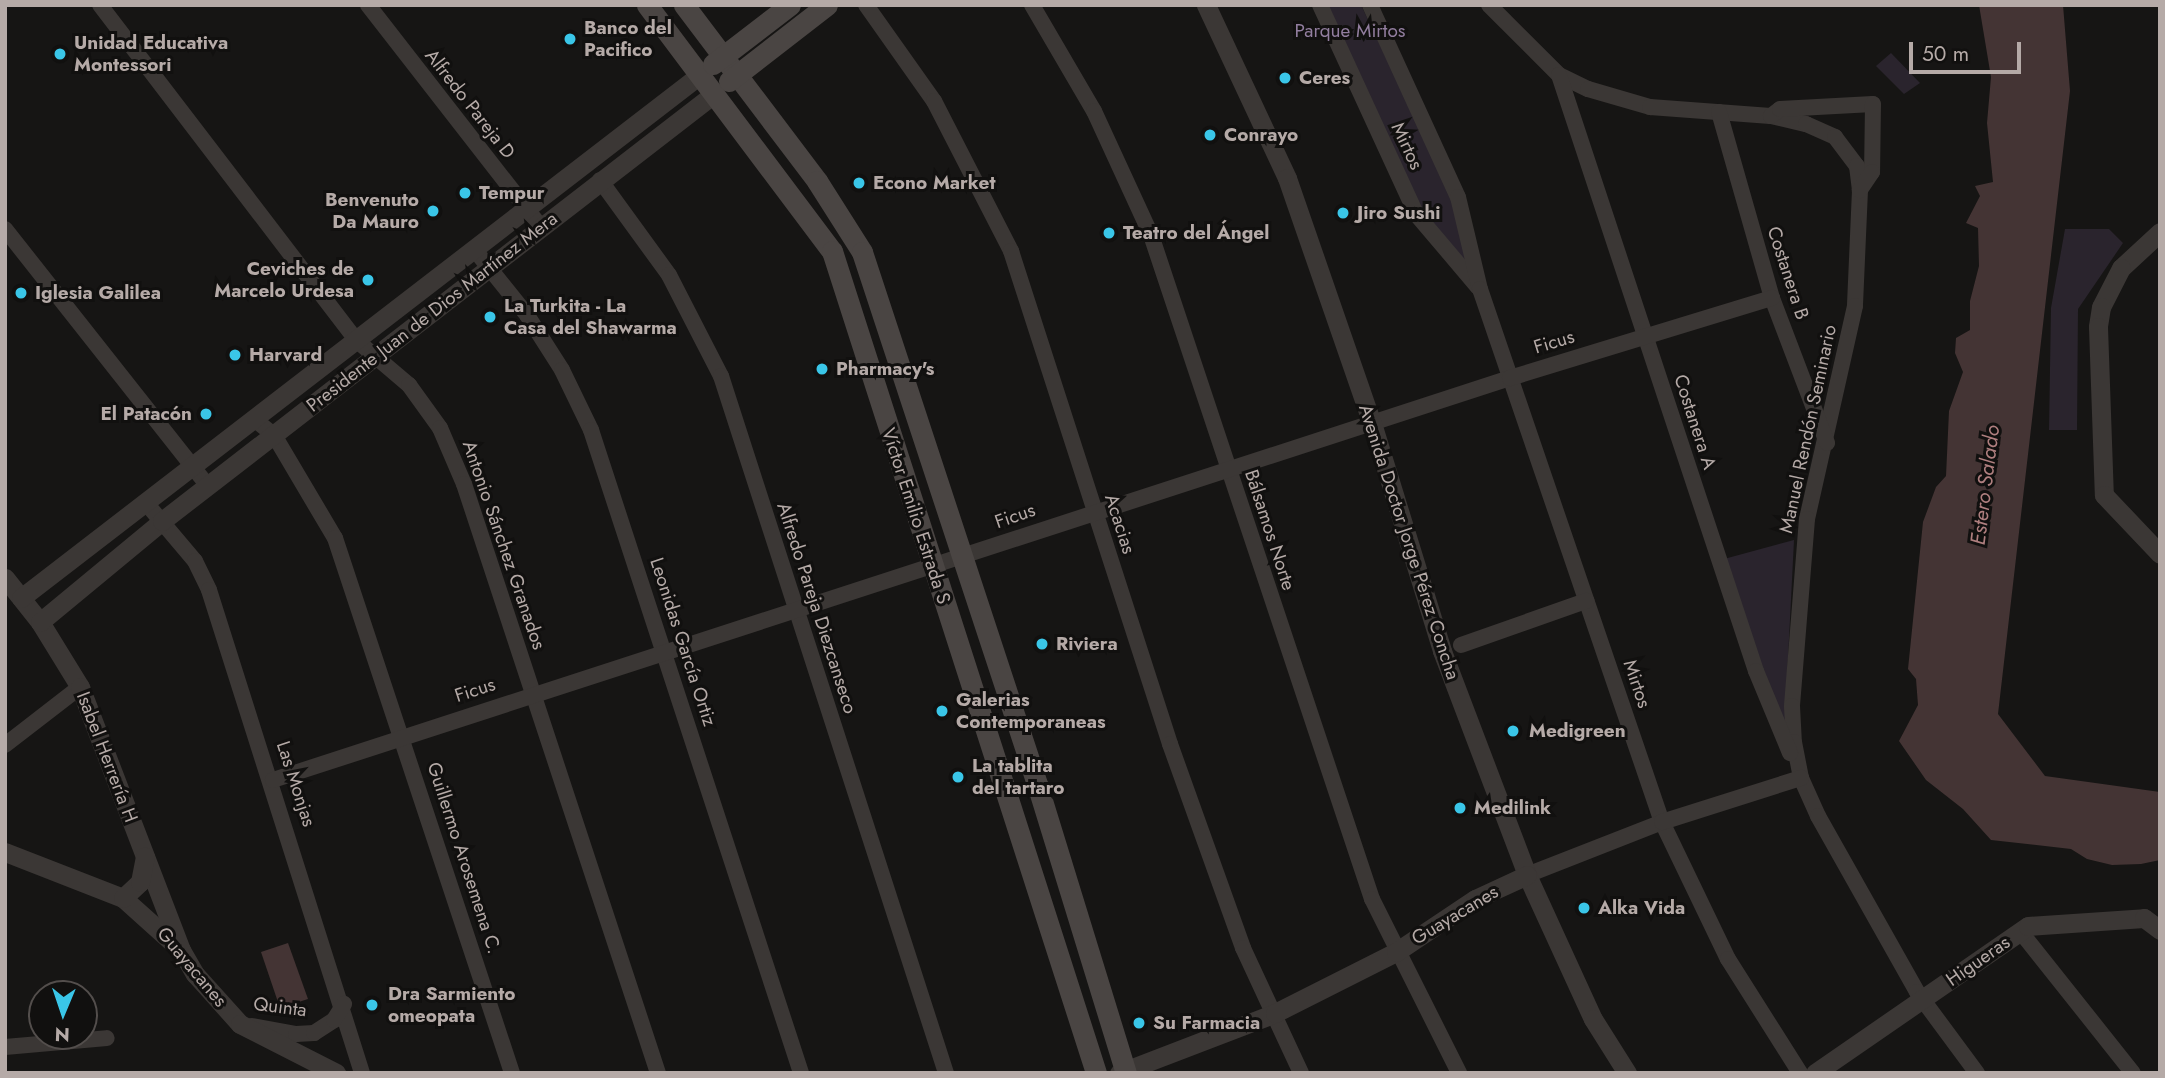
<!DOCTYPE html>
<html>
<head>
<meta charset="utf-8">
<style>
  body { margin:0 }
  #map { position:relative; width:2165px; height:1078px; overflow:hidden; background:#161514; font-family:Jost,sans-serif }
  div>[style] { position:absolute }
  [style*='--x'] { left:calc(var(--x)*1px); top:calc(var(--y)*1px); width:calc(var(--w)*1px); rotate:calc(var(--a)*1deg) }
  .green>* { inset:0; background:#2a242d }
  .water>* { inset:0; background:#443434 }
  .minor>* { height:16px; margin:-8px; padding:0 8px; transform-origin:8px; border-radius:8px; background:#3b3735 }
  .tertiary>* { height:19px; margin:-9.5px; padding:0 9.5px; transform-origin:9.5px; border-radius:9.5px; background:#3b3735 }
  .secondary>* { height:21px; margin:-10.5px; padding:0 10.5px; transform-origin:10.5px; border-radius:10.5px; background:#4a4543 }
  .dots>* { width:19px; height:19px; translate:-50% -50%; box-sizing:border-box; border:4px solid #11100f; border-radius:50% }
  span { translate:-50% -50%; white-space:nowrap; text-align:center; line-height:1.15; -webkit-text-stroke:6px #11100f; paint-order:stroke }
  .poi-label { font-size:19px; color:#b5aaa7; font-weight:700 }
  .left { translate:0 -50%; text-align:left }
  .right { translate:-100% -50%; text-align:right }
  .park-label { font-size:19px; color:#927e9f }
  .street-label { font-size:19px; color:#b5aaa7 }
  .water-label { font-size:21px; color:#af7f7f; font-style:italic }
  .frame { position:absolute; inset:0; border:7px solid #b5aaa7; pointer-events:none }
  .north { position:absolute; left:28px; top:980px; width:70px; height:70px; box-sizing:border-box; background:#11100f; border:2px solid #534e4c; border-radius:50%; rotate:182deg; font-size:19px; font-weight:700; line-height:28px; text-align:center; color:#b5aaa7 }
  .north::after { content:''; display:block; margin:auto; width:24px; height:32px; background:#3ac6e8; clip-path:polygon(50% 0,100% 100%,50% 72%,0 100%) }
  .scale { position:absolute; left:1909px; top:42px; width:112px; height:32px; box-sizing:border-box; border:4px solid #b5aaa7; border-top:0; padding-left:9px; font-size:21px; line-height:24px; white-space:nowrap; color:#b5aaa7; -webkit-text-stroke:5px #11100f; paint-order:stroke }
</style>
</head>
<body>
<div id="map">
  <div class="green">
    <div style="clip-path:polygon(1315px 5px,1361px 5px,1450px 191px,1480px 289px,1417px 214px)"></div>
    <div style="clip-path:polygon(1891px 53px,1920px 83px,1904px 94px,1876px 66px)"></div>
    <div style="clip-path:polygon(2065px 229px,2109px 229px,2123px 243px,2078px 309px,2077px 430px,2049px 430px,2051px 308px)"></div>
    <div style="clip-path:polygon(1794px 540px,1784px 738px,1724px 559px)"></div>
  </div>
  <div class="water">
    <div style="clip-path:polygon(1979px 5px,2063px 5px,2070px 91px,1998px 714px,2045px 776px,2160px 792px,2160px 860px,2141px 864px,2112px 865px,2087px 859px,2071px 849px,1991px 840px,1963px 809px,1926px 780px,1899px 741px,1918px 705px,1916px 679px,1908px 669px,1923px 522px,1936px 487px,1946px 476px,1949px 411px,1963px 372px,1955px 353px,1956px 338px,1970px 330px,1970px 301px,1979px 266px,1978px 228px,1966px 223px,1980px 196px,1975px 186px,1993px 182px,1987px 123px,1991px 77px)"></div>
    <div style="clip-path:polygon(288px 943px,308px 999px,280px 1008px,261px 952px)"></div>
  </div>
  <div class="minor">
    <div style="--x:100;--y:5;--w:422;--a:52.6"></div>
    <div style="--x:356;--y:340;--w:70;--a:40.3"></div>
    <div style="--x:409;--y:385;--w:53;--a:54.2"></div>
    <div style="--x:440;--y:428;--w:61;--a:66.8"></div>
    <div style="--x:464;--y:484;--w:620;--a:71.77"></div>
    <div style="--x:368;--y:5;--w:281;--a:52.1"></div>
    <div style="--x:866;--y:5;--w:118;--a:54.7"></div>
    <div style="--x:934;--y:101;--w:169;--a:62.8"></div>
    <div style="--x:1011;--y:251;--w:518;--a:72.12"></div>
    <div style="--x:1170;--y:744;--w:217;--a:70.3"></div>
    <div style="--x:1243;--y:948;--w:138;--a:65.1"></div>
    <div style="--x:1032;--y:5;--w:123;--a:59.7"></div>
    <div style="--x:1094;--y:111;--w:136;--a:65.3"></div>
    <div style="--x:1151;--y:235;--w:700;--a:71.59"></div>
    <div style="--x:1372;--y:899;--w:195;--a:63.4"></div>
    <div style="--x:1320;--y:5;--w:230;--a:65.3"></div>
    <div style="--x:1416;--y:214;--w:96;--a:49.7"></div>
    <div style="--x:1370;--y:5;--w:211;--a:65.4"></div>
    <div style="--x:1458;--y:197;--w:95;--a:76.6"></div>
    <div style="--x:1480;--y:289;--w:563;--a:71.15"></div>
    <div style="--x:1662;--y:822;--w:152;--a:64.3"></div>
    <div style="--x:1728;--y:959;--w:135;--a:57.7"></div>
    <div style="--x:1489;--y:5;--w:99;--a:45"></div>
    <div style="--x:1559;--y:75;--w:32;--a:26"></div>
    <div style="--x:1588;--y:89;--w:65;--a:16.2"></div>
    <div style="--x:1650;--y:107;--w:121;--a:4.3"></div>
    <div style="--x:1771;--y:116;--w:36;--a:13"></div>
    <div style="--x:1806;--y:124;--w:32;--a:24"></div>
    <div style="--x:1835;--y:137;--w:36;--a:53"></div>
    <div style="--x:1857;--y:166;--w:24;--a:83"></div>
    <div style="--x:1860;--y:190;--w:116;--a:92.5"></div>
    <div style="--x:1855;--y:306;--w:218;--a:102.7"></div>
    <div style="--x:1807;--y:519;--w:188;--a:94.6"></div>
    <div style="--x:1792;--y:706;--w:36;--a:87"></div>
    <div style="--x:1794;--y:742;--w:37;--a:79"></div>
    <div style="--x:1801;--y:778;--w:42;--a:65.9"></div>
    <div style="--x:1818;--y:816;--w:202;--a:60.6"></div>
    <div style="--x:1917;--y:992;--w:101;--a:53.5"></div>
    <div style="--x:1559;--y:75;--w:628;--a:71.71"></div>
    <div style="--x:1756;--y:671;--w:89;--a:67.5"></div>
    <div style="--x:1719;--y:112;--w:193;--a:74.1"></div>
    <div style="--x:1772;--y:298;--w:155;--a:69.2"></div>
    <div style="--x:1771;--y:116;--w:11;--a:-38"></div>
    <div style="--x:1780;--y:109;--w:93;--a:-3.1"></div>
    <div style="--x:1873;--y:104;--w:68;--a:90.8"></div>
    <div style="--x:1872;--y:172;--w:22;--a:124"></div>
    <div style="--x:600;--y:180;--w:117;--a:54"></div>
    <div style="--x:669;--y:275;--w:114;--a:62.8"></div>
    <div style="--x:721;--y:376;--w:732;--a:72.11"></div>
    <div style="--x:5;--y:229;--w:328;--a:51.7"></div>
    <div style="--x:474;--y:249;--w:85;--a:51.2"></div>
    <div style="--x:527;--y:315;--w:65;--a:57.5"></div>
    <div style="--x:562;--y:370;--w:67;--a:64.2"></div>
    <div style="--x:591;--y:430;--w:676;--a:71.91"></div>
    <div style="--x:254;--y:419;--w:26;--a:39"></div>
    <div style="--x:274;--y:435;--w:120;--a:59.4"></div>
    <div style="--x:335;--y:538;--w:564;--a:71.69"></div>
    <div style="--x:146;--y:503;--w:76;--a:49.8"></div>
    <div style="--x:195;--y:561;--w:32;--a:64"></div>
    <div style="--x:209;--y:590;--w:507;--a:72.42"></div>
    <div style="--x:1461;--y:645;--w:133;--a:-19.4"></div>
    <div style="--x:5;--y:745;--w:95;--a:-37.7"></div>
    <div style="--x:273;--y:780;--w:1301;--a:-18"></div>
    <div style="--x:1510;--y:378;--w:274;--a:-17"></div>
    <div style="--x:1527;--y:875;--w:145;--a:-21.4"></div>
    <div style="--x:1662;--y:822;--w:146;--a:-17.6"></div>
    <div style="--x:2020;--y:931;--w:181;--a:51.5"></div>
    <div style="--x:252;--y:1026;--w:45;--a:10.3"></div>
    <div style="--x:296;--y:1034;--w:18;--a:-3"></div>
    <div style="--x:314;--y:1033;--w:24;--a:-33"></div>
    <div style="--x:334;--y:1020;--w:19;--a:-58"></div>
    <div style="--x:5;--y:1047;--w:102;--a:-5"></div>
  </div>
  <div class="tertiary">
    <div style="--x:1206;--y:5;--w:191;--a:64.9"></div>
    <div style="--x:1287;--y:178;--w:259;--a:70.9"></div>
    <div style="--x:1372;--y:423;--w:239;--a:72.9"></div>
    <div style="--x:1442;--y:651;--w:240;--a:69.2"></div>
    <div style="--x:1527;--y:875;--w:158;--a:65.4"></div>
    <div style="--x:1593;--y:1019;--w:64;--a:57.8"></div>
    <div style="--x:2160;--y:232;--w:53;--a:137.3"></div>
    <div style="--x:2121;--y:268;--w:44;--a:117.1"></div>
    <div style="--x:2101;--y:307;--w:20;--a:99"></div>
    <div style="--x:2098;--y:327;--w:168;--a:88"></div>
    <div style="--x:2104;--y:495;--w:81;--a:46.5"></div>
    <div style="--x:5;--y:578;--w:56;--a:51.5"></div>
    <div style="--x:40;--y:622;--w:76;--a:58.4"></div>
    <div style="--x:80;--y:687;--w:282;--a:69"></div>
    <div style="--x:21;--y:598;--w:858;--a:-37.62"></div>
    <div style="--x:40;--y:622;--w:158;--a:-39.6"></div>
    <div style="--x:162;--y:521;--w:699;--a:-37.74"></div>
    <div style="--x:5;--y:852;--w:127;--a:21.3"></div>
    <div style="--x:123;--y:898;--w:78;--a:41.9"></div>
    <div style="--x:181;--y:950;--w:28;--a:60"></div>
    <div style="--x:195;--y:974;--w:67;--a:48"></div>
    <div style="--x:240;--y:1024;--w:108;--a:27"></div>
    <div style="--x:123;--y:898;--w:23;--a:-43"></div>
    <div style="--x:140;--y:882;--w:26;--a:-79"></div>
    <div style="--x:1119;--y:1073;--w:167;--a:-21"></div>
    <div style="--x:1275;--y:1013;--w:136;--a:-26.8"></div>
    <div style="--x:1396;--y:952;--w:95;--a:-33.9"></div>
    <div style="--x:1475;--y:899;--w:57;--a:-24.8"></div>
    <div style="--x:1815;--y:1073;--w:259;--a:-34.6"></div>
    <div style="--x:2028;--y:926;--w:116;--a:-3.9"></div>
    <div style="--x:2144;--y:918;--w:20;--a:37"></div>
  </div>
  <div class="secondary">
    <div style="--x:647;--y:5;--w:308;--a:53.1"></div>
    <div style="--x:832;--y:251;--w:863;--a:72.19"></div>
    <div style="--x:684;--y:5;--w:221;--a:52.9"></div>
    <div style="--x:817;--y:181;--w:84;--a:57.6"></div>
    <div style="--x:862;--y:252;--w:560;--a:71.79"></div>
    <div style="--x:1037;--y:784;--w:302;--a:72.9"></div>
    <div style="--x:713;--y:64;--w:97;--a:-37.5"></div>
    <div style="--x:729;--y:81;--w:124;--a:-37.8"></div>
  </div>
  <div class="dots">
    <div style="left:570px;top:39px;background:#3ac6e8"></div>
    <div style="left:60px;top:54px;background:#3ac6e8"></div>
    <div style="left:1285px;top:78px;background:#3ac6e8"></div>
    <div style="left:1210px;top:135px;background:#3ac6e8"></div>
    <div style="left:859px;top:183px;background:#3ac6e8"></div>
    <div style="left:465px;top:193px;background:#3ac6e8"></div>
    <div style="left:433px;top:211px;background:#3ac6e8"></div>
    <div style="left:1343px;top:213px;background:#3ac6e8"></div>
    <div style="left:1109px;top:233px;background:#3ac6e8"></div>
    <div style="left:368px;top:280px;background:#3ac6e8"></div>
    <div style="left:21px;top:293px;background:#3ac6e8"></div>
    <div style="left:490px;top:317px;background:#3ac6e8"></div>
    <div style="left:235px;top:355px;background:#3ac6e8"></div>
    <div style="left:822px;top:369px;background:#3ac6e8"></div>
    <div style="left:206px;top:414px;background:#3ac6e8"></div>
    <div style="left:1042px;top:644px;background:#3ac6e8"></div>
    <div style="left:942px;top:711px;background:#3ac6e8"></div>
    <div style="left:1513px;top:731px;background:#3ac6e8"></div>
    <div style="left:958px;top:777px;background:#3ac6e8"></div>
    <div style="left:1460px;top:808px;background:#3ac6e8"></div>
    <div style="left:1584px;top:908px;background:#3ac6e8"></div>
    <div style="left:372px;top:1005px;background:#3ac6e8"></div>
    <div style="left:1139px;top:1023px;background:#3ac6e8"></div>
  </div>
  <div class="poi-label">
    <span class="left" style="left:584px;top:39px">Banco del<br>Pacifico</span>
    <span class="left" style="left:74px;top:54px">Unidad Educativa<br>Montessori</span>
    <span class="left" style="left:1299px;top:78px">Ceres</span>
    <span class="left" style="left:1224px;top:135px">Conrayo</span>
    <span class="left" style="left:873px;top:183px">Econo Market</span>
    <span class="left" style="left:479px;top:193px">Tempur</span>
    <span class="right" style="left:419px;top:211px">Benvenuto<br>Da Mauro</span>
    <span class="left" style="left:1357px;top:213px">Jiro Sushi</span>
    <span class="left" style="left:1123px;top:233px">Teatro del Ángel</span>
    <span class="right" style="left:354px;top:280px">Ceviches de<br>Marcelo Urdesa</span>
    <span class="left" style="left:35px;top:293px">Iglesia Galilea</span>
    <span class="left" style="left:504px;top:317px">La Turkita - La<br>Casa del Shawarma</span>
    <span class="left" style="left:249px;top:355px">Harvard</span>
    <span class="left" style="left:836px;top:369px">Pharmacy's</span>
    <span class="right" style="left:192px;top:414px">El Patacón</span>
    <span class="left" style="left:1056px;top:644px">Riviera</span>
    <span class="left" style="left:956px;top:711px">Galerias<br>Contemporaneas</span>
    <span class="left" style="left:1529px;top:731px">Medigreen</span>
    <span class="left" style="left:972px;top:777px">La tablita<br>del tartaro</span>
    <span class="left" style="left:1474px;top:808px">Medilink</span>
    <span class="left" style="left:1598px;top:908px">Alka Vida</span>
    <span class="left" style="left:388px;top:1005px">Dra Sarmiento<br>omeopata</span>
    <span class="left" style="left:1153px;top:1023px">Su Farmacia</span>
  </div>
  <div class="park-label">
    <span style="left:1350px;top:31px">Parque Mirtos</span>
  </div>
  <div class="street-label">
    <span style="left:470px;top:104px;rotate:52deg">Alfredo Pareja D</span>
    <span style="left:1407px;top:146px;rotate:65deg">Mirtos</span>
    <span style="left:1788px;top:273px;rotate:72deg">Costanera B</span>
    <span style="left:432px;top:312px;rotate:-38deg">Presidente Juan de Dios Martínez Mera</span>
    <span style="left:1554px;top:342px;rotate:-17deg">Ficus</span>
    <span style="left:1695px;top:422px;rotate:72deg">Costanera A</span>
    <span style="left:1808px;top:429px;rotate:-78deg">Manuel Rendón Seminario</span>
    <span style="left:916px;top:516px;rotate:72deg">Víctor Emilio Estrada S</span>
    <span style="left:1015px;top:516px;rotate:-19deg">Ficus</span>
    <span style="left:1120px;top:524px;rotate:72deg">Acacias</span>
    <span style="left:1270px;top:530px;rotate:72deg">Bálsamos Norte</span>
    <span style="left:1409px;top:542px;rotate:72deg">Avenida Doctor Jorge Pérez Concha</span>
    <span style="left:504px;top:545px;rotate:71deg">Antonio Sánchez Granados</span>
    <span style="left:817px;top:608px;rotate:72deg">Alfredo Pareja Diezcanseco</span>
    <span style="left:683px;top:642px;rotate:72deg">Leonidas García Ortiz</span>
    <span style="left:1637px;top:684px;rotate:71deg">Mirtos</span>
    <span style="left:475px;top:690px;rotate:-18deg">Ficus</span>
    <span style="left:107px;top:757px;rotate:69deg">Isabel Herrería H</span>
    <span style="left:296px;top:784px;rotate:72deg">Las Monjas</span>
    <span style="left:464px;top:858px;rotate:72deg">Guillermo Arosemena C.</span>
    <span style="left:1455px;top:915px;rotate:-31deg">Guayacanes</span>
    <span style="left:1978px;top:961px;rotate:-35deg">Higueras</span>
    <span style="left:192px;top:967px;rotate:50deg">Guayacanes</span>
    <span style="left:280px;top:1007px;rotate:7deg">Quinta</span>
  </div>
  <div class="water-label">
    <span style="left:1985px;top:485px;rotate:-83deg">Estero Salado</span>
  </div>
  <div class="frame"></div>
  <div class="north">N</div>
  <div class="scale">50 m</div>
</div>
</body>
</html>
